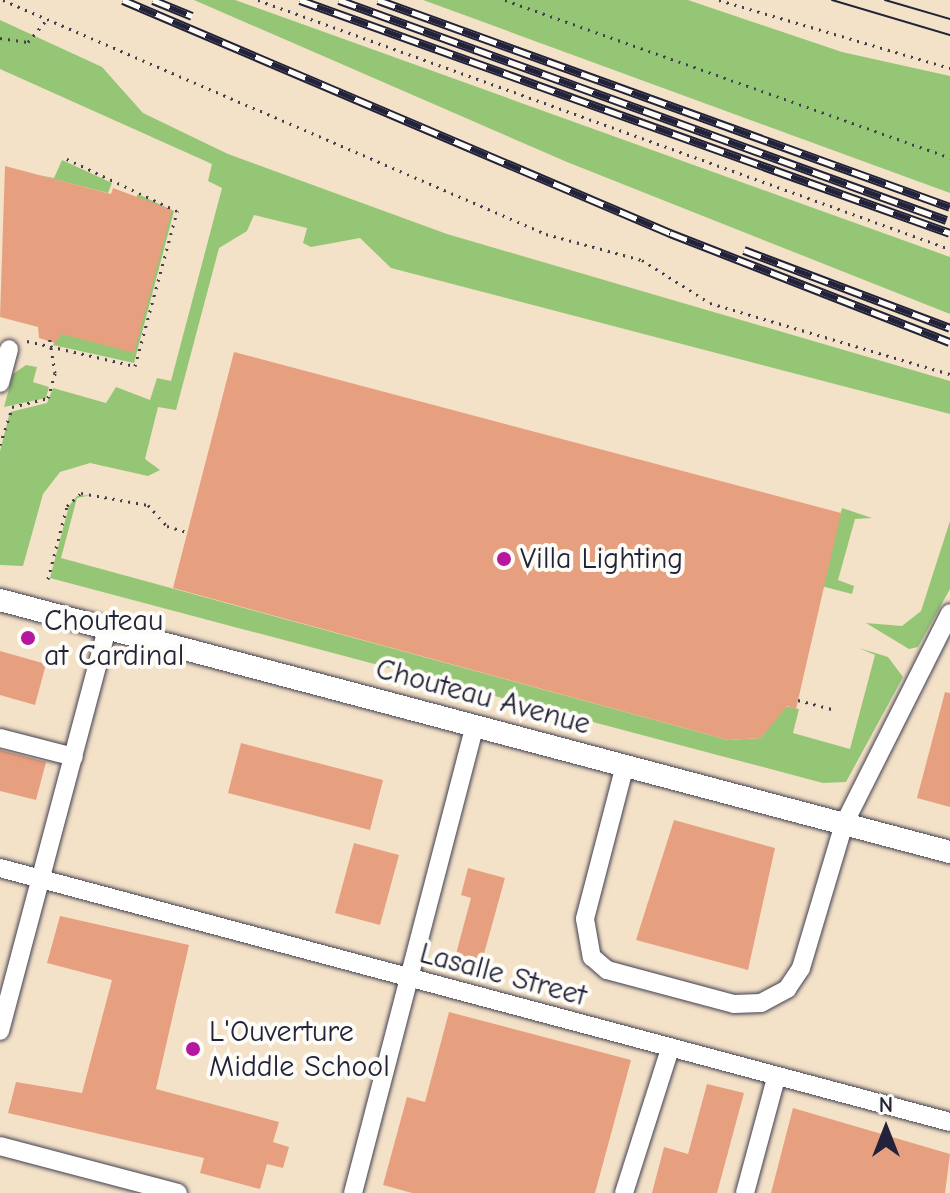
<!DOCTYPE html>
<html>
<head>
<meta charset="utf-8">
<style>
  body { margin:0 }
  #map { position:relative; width:950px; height:1193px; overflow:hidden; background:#f4e2c8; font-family:"Comic Neue",sans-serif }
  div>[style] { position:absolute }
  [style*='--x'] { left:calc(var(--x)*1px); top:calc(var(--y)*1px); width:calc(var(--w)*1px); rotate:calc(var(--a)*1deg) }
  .green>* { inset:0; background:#95c675 }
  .building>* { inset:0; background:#e7a07f }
  .path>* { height:3px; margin-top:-1.5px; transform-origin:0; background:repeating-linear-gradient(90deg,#423f50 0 2px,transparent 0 8px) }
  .roads { filter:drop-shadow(0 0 2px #423f50) drop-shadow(0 0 2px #423f50) }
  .minor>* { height:18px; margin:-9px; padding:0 9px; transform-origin:9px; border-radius:9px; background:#fff }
  .major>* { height:22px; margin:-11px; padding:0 11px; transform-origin:11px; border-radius:11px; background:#fff }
  .tram>* { height:2px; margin:-1px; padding:0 1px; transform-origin:1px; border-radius:1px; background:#22223b }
  .rail>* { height:9px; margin-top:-4.5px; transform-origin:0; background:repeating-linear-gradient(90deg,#fdfcf7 0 18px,#22223b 0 36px); box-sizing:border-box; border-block:2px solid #22223b }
  .dots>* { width:22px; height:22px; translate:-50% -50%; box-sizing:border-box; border:4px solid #fdfcf7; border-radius:50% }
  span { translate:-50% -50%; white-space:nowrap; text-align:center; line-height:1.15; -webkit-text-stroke:8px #fdfcf7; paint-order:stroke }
  .poi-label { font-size:30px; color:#22223b }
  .left { translate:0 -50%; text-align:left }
  .street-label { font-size:30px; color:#22223b }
  .north { position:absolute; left:846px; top:1089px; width:80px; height:80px; -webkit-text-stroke:6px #fdfcf7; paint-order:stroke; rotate:0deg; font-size:22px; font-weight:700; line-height:32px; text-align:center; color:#22223b }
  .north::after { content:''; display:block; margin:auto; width:28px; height:36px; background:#22223b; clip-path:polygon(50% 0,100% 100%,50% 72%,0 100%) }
</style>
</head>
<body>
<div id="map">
  <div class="green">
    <div style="clip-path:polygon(194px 0,235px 0,950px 257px,950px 314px,567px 162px)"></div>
    <div style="clip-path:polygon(423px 0,688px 0,842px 52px,950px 76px,950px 193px)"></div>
    <div style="clip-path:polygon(0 20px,102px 67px,143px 113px,228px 154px,447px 234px,950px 381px,950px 414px,391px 268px,360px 238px,311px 247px,303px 243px,307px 228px,254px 215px,247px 231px,219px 248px,176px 410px,158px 407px,145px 459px,160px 470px,148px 476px,90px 463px,60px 472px,43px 494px,23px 566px,0 565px,0 451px,10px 412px,47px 403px,53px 388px,106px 403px,116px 387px,150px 400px,157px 378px,171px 381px,222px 188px,208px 181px,212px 164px,0 69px)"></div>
    <div style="clip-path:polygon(62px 160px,112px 183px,108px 193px,38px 175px,54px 178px)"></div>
    <div style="clip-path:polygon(138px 194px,174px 211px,134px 363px,53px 345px)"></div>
    <div style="clip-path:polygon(26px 365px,37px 367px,33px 382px,49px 387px,46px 398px,4px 407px,13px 374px)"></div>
    <div style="clip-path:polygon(92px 495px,77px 498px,61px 558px,728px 740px,761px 738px,785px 706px,799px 709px,793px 733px,850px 749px,875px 655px,859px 648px,888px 657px,903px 677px,846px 782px,823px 783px,50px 578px,69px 506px,77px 496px)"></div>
    <div style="clip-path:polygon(842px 508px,872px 518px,855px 519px,838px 580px,854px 586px,852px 594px,821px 586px)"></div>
    <div style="clip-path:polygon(950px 521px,950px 589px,918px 647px,909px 649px,866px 623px,902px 626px,921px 611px)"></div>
  </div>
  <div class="building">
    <div style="clip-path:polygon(5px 166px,111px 194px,113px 188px,172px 210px,134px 353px,62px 334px,55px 343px,39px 338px,38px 327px,0 317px)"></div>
    <div style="clip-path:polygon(234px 352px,841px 513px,796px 709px,787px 706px,761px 738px,728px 740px,173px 588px)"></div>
    <div style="clip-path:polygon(0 651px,46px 664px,35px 705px,0 695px)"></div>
    <div style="clip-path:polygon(945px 692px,950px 693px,950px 807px,917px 798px)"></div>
    <div style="clip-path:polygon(241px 743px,383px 780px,370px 830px,228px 793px)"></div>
    <div style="clip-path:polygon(0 750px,46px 762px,36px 800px,0 791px)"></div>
    <div style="clip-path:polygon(674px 820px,775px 848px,748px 970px,636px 940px)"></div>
    <div style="clip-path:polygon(354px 843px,399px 855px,380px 925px,335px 913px)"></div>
    <div style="clip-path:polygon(468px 868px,505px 878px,482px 961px,456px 954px,471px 898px,461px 895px)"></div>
    <div style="clip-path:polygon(60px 916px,189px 945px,156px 1089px,279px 1122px,273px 1142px,289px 1147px,283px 1168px,267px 1164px,260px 1189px,200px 1173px,204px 1158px,8px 1113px,16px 1082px,82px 1093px,112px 980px,47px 963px)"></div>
    <div style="clip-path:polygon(449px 1012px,631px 1060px,595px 1193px,412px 1193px,383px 1185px,407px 1097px,425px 1102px)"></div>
    <div style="clip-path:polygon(707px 1084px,744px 1093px,717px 1193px,652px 1193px,664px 1147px,688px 1154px)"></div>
    <div style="clip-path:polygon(793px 1108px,950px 1154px,945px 1193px,771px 1193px)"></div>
  </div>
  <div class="path">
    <div style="--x:3;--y:0;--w:591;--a:23.31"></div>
    <div style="--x:546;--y:234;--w:99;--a:15.2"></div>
    <div style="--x:642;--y:260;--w:80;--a:32.3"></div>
    <div style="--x:710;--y:303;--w:250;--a:16.5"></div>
    <div style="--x:258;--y:0;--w:735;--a:19.79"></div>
    <div style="--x:505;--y:0;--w:472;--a:19.5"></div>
    <div style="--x:719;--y:0;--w:241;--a:16.4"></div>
    <div style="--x:0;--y:38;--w:28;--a:8"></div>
    <div style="--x:28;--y:42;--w:30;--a:-50"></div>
    <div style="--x:27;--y:341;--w:111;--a:13"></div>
    <div style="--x:135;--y:366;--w:161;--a:-74.8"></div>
    <div style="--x:177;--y:211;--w:122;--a:-154.7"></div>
    <div style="--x:0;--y:445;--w:40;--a:-72"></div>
    <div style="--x:12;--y:407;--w:37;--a:-14"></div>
    <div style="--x:48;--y:398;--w:26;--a:-74"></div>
    <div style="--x:55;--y:373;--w:39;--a:-99"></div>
    <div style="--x:48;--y:579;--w:75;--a:-75.4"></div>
    <div style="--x:67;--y:506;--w:19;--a:-43"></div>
    <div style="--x:81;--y:493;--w:68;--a:10.2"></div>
    <div style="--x:148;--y:505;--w:28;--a:48"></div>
    <div style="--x:167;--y:526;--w:21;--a:17"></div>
    <div style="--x:798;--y:700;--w:35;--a:15"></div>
  </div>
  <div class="roads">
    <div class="minor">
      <div style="--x:0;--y:383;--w:35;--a:-75"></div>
      <div style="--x:0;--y:738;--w:76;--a:14.4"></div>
      <div style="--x:625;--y:765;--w:159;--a:104.6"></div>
      <div style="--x:585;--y:919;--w:39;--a:80"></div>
      <div style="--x:592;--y:957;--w:20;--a:41"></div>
      <div style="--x:607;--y:970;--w:131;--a:15"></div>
      <div style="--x:734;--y:1004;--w:27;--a:-2"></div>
      <div style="--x:761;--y:1003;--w:30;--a:-28"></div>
      <div style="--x:787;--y:989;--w:25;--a:-56"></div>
      <div style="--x:801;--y:968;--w:150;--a:-73.4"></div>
      <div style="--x:844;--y:824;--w:236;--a:-63.3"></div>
      <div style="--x:0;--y:868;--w:983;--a:14.97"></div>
      <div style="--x:0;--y:1031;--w:417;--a:-75.1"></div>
      <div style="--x:0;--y:1146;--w:184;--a:14.8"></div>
      <div style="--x:353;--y:1193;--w:483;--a:-75.4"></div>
      <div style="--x:624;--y:1193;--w:151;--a:-72.3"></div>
      <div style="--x:745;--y:1193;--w:119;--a:-74.9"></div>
    </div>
    <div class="major">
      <div style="--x:0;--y:600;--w:983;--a:14.86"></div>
    </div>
  </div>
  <div class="tram">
    <div style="--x:832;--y:0;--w:123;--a:16.5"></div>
    <div style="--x:885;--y:0;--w:68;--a:16.3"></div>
  </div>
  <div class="rail">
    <div style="--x:123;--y:0;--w:595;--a:23.07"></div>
    <div style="--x:670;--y:233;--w:300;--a:21.3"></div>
    <div style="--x:153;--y:0;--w:42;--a:22.3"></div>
    <div style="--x:300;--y:0;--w:690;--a:19.72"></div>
    <div style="--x:339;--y:0;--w:646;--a:19.92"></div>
    <div style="--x:378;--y:0;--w:608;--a:19.89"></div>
    <div style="--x:744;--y:250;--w:220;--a:20.7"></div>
  </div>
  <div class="dots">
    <div style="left:504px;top:559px;background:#b5179e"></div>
    <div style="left:28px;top:638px;background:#b5179e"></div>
    <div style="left:193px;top:1049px;background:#b5179e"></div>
  </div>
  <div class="poi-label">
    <span class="left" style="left:520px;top:559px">Villa Lighting</span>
    <span class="left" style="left:44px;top:638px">Chouteau<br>at Cardinal</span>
    <span class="left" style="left:209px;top:1049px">L'Ouverture<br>Middle School</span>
  </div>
  <div class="street-label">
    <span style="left:483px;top:697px;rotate:15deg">Chouteau Avenue</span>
    <span style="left:503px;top:975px;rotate:15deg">Lasalle Street</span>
  </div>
  <div class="north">N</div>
</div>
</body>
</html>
